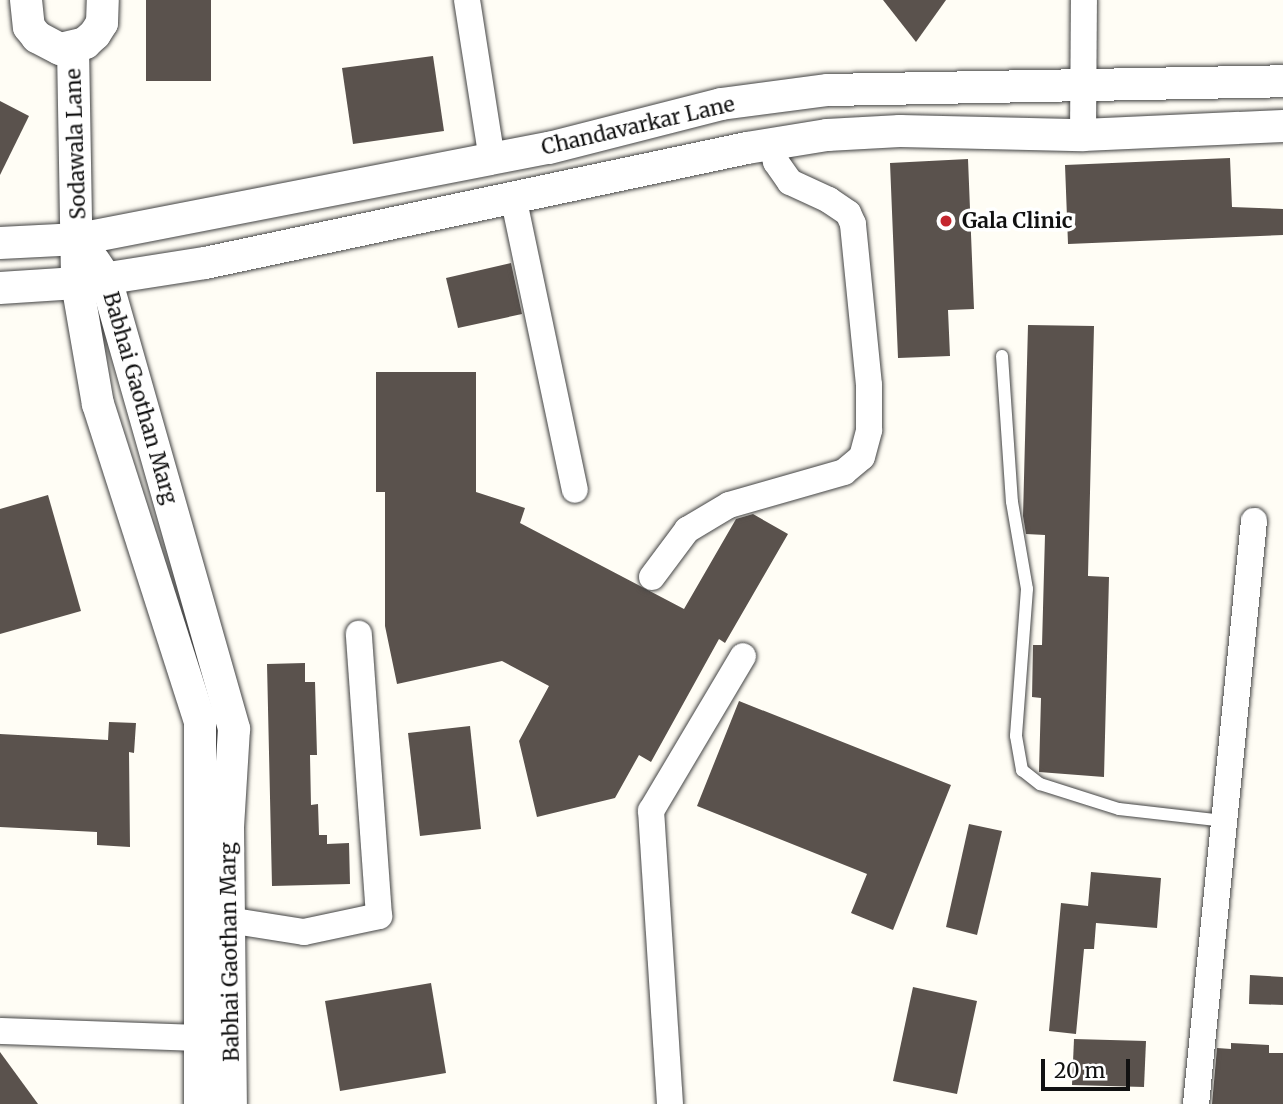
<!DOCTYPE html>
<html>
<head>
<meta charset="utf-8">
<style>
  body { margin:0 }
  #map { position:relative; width:1283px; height:1104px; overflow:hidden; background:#fffdf5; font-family:Merriweather,serif }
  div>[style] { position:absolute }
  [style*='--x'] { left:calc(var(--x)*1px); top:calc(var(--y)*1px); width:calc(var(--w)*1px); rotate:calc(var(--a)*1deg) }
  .building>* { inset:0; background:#5a524d }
  .roads { filter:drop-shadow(0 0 2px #444) drop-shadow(0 0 2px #444) }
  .service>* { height:12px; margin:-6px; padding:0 6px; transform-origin:6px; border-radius:6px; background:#fff }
  .minor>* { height:26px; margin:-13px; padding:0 13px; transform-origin:13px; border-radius:13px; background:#fff }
  .tertiary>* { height:32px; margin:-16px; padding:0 16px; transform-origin:16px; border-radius:16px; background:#fff }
  .dots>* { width:19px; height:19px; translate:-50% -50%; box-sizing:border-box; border:4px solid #fff; border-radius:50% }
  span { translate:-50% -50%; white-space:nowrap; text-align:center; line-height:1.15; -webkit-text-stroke:7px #fff; paint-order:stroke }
  .street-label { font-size:21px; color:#111 }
  .poi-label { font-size:21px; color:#111; font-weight:700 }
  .left { translate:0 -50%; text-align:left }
  .scale { position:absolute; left:1041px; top:1059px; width:89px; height:32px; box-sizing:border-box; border:4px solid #111; border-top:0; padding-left:9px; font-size:21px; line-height:24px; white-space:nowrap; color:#111; -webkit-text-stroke:5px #fff; paint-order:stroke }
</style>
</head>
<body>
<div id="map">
  <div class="building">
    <div style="clip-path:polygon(146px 0,211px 0,211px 81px,146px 81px)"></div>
    <div style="clip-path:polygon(883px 0,946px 0,916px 42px)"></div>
    <div style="clip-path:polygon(433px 56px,444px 131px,353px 144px,342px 68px)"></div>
    <div style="clip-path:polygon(0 101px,29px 116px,0 175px)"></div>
    <div style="clip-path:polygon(1230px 158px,1232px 207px,1283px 209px,1283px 235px,1068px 244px,1065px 165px)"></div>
    <div style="clip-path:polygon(968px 159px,974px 309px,948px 310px,950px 356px,898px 358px,890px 163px)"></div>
    <div style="clip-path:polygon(511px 263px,522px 314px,458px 328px,446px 278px)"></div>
    <div style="clip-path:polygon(1028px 325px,1094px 326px,1088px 576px,1109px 577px,1104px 777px,1039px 772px,1041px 698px,1032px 697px,1033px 645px,1042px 645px,1045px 535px,1026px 534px,1023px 516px)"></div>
    <div style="clip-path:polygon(376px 372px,476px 372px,476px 492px,525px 508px,520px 523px,684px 609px,736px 519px,753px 514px,788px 534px,725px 643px,719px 639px,651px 762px,639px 755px,615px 798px,537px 817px,519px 741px,549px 686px,502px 661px,397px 684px,385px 626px,385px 492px,376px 492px)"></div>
    <div style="clip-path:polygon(48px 495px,81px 611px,0 634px,0 509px)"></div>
    <div style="clip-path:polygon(305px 663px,305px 682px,315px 682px,317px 755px,310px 755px,311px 805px,318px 804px,319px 835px,327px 835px,327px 844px,349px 843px,350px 884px,272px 886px,267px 664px)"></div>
    <div style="clip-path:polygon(739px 701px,951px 785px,893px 930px,851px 913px,867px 874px,697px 806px)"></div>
    <div style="clip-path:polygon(109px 722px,136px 723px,134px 753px,129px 752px,130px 847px,97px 845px,97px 832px,0 827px,0 734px,108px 740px)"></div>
    <div style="clip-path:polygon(470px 726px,481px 829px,420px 836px,408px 733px)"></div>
    <div style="clip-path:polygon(969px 824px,1002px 831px,977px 935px,946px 927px)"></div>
    <div style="clip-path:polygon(1091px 872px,1161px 878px,1157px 928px,1096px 923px,1094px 949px,1084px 949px,1076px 1034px,1049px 1031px,1061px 903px,1088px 906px)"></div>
    <div style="clip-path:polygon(1250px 975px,1283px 977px,1283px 1005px,1249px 1004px)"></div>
    <div style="clip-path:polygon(431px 983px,446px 1073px,340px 1091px,325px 1001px)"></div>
    <div style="clip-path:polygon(913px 987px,977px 1001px,957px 1094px,893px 1081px)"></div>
    <div style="clip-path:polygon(1074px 1039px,1146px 1041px,1144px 1087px,1072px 1085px)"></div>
    <div style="clip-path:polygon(1231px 1043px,1269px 1045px,1269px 1053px,1283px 1053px,1283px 1104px,1212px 1104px,1217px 1048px,1231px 1049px)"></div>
    <div style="clip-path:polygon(0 1052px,38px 1104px,0 1104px)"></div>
  </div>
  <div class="roads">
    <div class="service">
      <div style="--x:1002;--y:356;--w:146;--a:86.1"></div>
      <div style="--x:1012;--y:502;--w:88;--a:80.2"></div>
      <div style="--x:1027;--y:589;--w:147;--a:94.3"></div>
      <div style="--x:1016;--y:736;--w:35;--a:80"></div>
      <div style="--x:1022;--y:770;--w:23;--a:38"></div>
      <div style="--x:1040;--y:784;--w:83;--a:17.6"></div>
      <div style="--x:1119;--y:809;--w:107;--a:6.5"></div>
    </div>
    <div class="minor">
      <div style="--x:467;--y:0;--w:161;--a:81.1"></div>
      <div style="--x:1083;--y:135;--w:135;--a:-89.6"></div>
      <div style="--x:514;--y:201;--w:295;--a:78.1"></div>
      <div style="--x:652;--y:577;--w:59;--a:-53.3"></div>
      <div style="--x:687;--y:530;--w:49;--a:-30.8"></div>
      <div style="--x:729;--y:505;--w:120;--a:-16"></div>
      <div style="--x:844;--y:472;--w:23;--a:-40"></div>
      <div style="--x:862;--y:457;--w:28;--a:-75"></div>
      <div style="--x:869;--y:430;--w:45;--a:-90"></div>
      <div style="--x:869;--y:385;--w:162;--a:-95.7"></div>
      <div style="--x:853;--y:224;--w:12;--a:-114"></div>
      <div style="--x:848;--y:213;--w:23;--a:-146"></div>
      <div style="--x:829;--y:200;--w:43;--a:-155.2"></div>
      <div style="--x:790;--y:182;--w:24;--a:-125"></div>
      <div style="--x:776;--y:162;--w:18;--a:-103"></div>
      <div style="--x:209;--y:917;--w:96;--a:9"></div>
      <div style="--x:304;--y:932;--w:77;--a:-12"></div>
      <div style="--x:379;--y:916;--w:283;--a:-94.1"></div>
      <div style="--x:0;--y:1031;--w:200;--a:2"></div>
      <div style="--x:670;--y:1104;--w:294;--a:-93.7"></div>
      <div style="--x:651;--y:811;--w:180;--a:-59.3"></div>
      <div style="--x:1196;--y:1104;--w:586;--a:-84.32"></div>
    </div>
    <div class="tertiary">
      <div style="--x:26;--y:0;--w:27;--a:84"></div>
      <div style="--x:29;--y:27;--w:13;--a:51"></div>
      <div style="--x:37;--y:37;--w:26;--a:28"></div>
      <div style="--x:60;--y:49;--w:26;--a:-13"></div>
      <div style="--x:85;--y:43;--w:13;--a:-42"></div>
      <div style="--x:95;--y:34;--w:13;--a:-58"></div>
      <div style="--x:102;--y:23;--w:23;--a:-88"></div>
      <div style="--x:73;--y:48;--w:235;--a:89"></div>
      <div style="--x:77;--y:283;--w:123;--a:80.2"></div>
      <div style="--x:98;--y:404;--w:333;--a:72.2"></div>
      <div style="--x:200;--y:721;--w:383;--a:90"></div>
      <div style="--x:0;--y:243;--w:79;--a:-2.9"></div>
      <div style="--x:79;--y:239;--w:479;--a:-11"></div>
      <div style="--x:549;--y:148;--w:178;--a:-14.3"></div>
      <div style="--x:721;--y:104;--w:108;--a:-7.5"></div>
      <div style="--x:828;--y:90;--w:455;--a:-1.1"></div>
      <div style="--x:94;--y:261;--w:22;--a:56"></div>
      <div style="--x:106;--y:279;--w:468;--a:74.1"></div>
      <div style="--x:234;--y:729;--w:98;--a:93.5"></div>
      <div style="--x:228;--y:827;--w:277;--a:89.4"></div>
      <div style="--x:0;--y:288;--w:77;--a:-3.7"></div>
      <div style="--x:77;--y:283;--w:130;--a:-8.9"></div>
      <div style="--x:205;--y:263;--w:554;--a:-11.98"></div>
      <div style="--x:747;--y:148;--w:81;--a:-9.2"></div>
      <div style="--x:827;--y:135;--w:73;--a:-3.1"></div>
      <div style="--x:900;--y:131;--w:183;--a:1.3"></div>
      <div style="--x:1083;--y:135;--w:200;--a:-2.6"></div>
    </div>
  </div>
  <div class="dots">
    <div style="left:946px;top:221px;background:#c4262e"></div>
  </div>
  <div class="street-label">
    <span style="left:638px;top:126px;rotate:-13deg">Chandavarkar Lane</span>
    <span style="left:76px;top:144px;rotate:-92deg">Sodawala Lane</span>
    <span style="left:140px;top:398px;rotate:74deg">Babhai Gaothan Marg</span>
    <span style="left:230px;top:952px;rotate:-91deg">Babhai Gaothan Marg</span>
  </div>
  <div class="poi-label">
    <span class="left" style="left:962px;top:221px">Gala Clinic</span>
  </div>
  <div class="scale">20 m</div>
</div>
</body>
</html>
